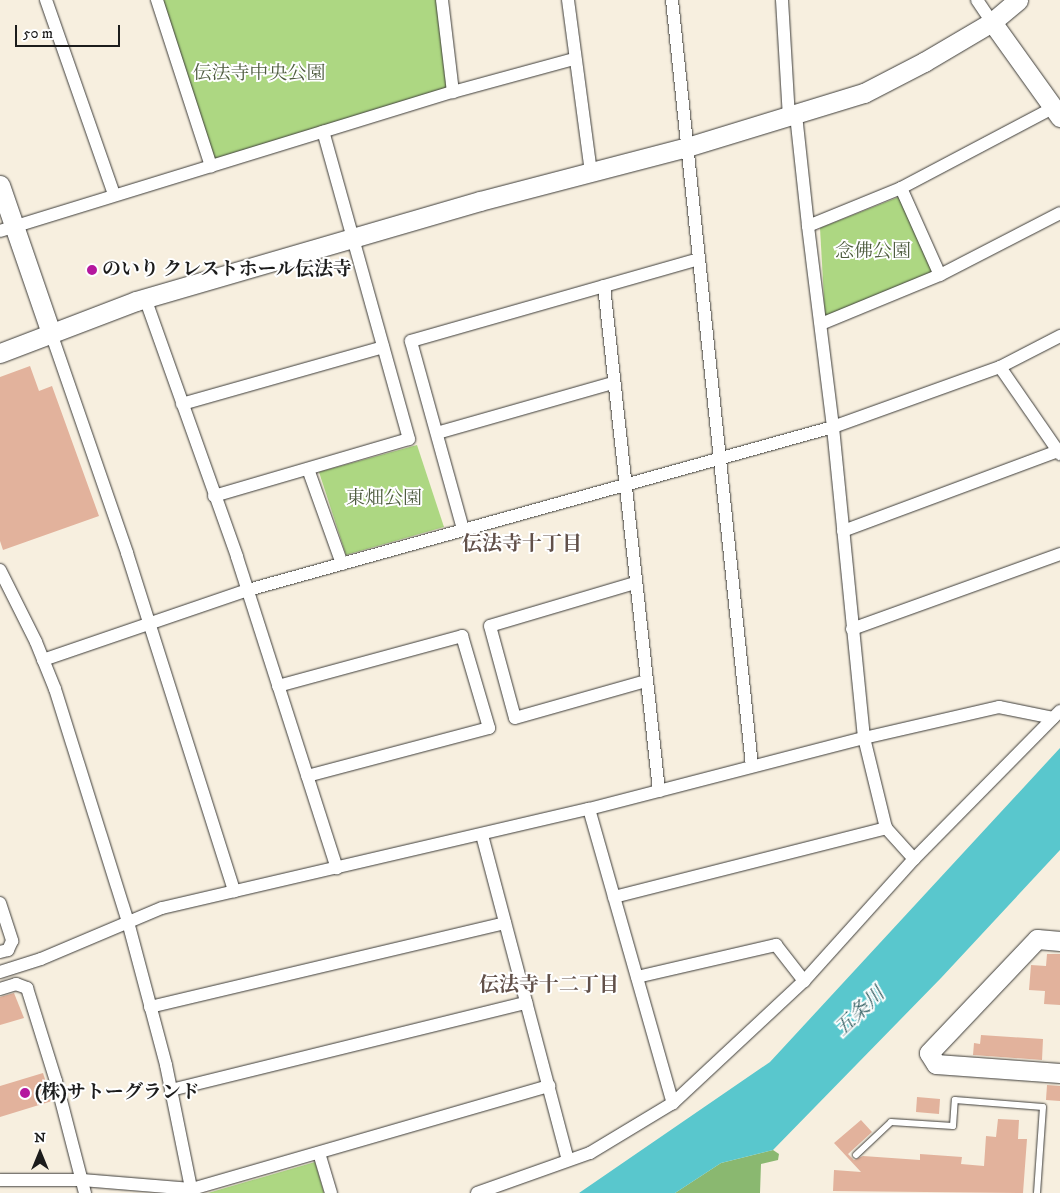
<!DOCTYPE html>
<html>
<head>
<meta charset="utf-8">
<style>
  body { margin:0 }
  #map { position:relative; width:1060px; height:1193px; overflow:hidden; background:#f7efdf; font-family:"IM FELL DW Pica","Noto Serif JP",serif }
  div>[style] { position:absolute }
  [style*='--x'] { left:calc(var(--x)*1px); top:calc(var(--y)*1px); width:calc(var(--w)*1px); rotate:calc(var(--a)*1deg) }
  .green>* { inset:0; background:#add782 }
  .forest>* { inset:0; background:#8ab870 }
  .water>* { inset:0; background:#59c7cd }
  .building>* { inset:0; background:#e2b29c }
  .roads { filter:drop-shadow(0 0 1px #3d3c39) drop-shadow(0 0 1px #3d3c39) }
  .lane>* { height:6px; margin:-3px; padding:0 3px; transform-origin:3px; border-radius:3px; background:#fff }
  .street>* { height:12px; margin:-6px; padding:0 6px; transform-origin:6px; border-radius:6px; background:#fff }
  .secondary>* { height:19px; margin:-9.5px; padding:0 9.5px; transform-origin:9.5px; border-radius:9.5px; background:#fff }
  .dots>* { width:14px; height:14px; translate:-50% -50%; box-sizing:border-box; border:2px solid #fff; border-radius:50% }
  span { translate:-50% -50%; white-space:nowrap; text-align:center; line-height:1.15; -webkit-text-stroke:4px #fff; paint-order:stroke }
  .park-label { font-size:19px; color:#4f5d40 }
  .poi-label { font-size:19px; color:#1c1c1c; font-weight:700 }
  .left { translate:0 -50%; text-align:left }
  .neighbourhood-label { font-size:20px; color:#615049; font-weight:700 }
  .water-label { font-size:20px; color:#346063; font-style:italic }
  .north { position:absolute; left:15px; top:1128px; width:50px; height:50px; -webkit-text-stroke:4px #fff; paint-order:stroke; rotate:0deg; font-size:14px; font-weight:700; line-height:20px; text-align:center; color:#1c1c1c }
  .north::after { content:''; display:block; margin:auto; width:18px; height:22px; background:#1c1c1c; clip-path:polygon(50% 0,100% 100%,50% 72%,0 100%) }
  .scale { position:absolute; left:15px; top:25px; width:105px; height:22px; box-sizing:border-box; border:2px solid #1c1c1c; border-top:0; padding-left:6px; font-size:15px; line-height:18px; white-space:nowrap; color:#1c1c1c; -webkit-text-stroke:4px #fff; paint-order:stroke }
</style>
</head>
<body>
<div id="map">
  <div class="green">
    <div style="clip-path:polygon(157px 0,442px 0,453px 92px,211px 166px)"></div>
    <div style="clip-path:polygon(901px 196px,934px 274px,825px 316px,820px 228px)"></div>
    <div style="clip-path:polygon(417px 445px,444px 527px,346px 555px,319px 472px)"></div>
    <div style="clip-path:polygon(315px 1162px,324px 1193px,208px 1193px)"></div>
  </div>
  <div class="forest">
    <div style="clip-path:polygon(773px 1150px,779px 1154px,778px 1160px,761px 1164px,760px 1193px,675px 1193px,721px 1163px)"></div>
  </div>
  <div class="water">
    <div style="clip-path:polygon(1060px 748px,1060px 850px,941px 978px,773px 1150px,721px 1163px,675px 1193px,579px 1193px,770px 1062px)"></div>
  </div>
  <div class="building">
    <div style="clip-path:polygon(30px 366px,39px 391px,52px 386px,99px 516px,3px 550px,0 541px,0 377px)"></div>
    <div style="clip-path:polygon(1047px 954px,1060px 954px,1060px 1005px,1044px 1004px,1045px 991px,1029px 990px,1031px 965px,1046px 966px)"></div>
    <div style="clip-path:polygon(14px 993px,24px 1018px,0 1025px,0 997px)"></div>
    <div style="clip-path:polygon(981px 1035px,1043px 1039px,1042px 1060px,973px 1055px,974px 1043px,980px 1044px)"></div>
    <div style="clip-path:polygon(43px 1073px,52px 1101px,0 1117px,0 1086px)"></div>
    <div style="clip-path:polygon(1047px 1085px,1060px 1086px,1060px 1101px,1046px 1100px)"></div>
    <div style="clip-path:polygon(917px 1097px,940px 1099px,939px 1114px,916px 1112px)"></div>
    <div style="clip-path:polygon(998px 1119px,1019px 1120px,1018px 1139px,1027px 1139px,1023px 1193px,833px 1191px,834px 1170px,861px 1172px,834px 1143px,861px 1120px,872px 1132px,848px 1154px,854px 1160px,863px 1156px,920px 1160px,920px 1154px,962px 1157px,961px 1164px,984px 1166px,986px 1136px,996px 1137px)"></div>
  </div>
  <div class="roads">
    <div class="lane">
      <div style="--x:856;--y:1155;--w:48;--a:-43.3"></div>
      <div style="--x:891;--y:1122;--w:62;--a:3.7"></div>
      <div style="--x:953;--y:1126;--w:26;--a:-86"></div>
      <div style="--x:955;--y:1100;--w:88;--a:4.5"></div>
      <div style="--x:1043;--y:1107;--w:86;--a:94"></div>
    </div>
    <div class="street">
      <div style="--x:46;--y:0;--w:206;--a:70.7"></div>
      <div style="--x:157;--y:0;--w:175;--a:72"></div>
      <div style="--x:442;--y:0;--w:93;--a:83.2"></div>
      <div style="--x:568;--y:0;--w:174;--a:82.4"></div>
      <div style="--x:672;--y:0;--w:770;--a:84.04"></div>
      <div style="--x:782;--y:0;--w:118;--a:86.6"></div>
      <div style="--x:977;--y:0;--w:27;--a:56"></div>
      <div style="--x:796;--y:115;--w:112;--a:83.8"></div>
      <div style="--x:901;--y:188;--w:172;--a:-27.8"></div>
      <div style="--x:0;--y:231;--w:474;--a:-17.1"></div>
      <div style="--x:453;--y:92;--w:125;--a:-15.3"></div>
      <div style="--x:604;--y:286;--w:508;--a:83.78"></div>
      <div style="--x:145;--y:298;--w:275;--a:70.4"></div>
      <div style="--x:237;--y:557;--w:327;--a:72.2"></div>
      <div style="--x:821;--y:324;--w:129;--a:-22.4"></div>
      <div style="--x:940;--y:275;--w:135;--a:-27.3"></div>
      <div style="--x:51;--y:333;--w:233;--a:70.9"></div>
      <div style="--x:127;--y:553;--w:355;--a:72.4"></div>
      <div style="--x:1000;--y:367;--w:106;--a:55.4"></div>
      <div style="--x:182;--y:404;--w:209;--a:-15.8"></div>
      <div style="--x:437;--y:433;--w:183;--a:-15.9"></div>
      <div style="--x:308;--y:469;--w:101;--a:70.3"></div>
      <div style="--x:214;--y:496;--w:203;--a:-16.3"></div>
      <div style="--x:409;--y:439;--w:319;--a:-105.6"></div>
      <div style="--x:463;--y:529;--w:195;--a:-105.5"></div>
      <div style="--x:411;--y:341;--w:298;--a:-15.9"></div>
      <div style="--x:843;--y:531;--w:229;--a:-20.4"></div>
      <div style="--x:0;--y:570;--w:80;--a:63.4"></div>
      <div style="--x:36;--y:642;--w:51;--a:68"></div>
      <div style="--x:55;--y:689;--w:244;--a:72.6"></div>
      <div style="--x:128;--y:922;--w:148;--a:75.1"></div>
      <div style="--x:166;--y:1065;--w:131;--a:78.5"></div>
      <div style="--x:635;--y:583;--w:151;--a:163.5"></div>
      <div style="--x:490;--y:626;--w:95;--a:74.8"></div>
      <div style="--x:515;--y:718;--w:136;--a:-15.8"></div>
      <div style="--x:852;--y:629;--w:221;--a:-19.8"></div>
      <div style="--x:43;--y:660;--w:217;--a:-18.9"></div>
      <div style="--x:248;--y:590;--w:607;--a:-15.57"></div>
      <div style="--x:833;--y:427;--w:177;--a:-19.8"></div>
      <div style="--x:1000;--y:367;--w:68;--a:-27.3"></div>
      <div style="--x:278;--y:686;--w:191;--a:-15.2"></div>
      <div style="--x:462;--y:636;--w:96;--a:73.6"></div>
      <div style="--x:489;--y:728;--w:188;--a:165.2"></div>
      <div style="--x:589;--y:809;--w:306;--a:74.1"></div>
      <div style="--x:482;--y:835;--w:336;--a:75.2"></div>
      <div style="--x:914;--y:859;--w:42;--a:-132.1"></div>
      <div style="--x:886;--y:828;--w:93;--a:-103.7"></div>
      <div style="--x:864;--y:738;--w:313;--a:-95.7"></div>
      <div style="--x:833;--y:427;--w:203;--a:-97.1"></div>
      <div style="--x:808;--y:226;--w:100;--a:-22.2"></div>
      <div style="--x:901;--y:188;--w:95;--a:65.9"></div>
      <div style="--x:614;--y:897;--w:281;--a:-14.2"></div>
      <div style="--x:0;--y:903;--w:40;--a:72"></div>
      <div style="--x:12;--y:941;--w:10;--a:114"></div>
      <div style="--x:8;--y:950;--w:8;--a:166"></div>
      <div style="--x:0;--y:972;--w:43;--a:-17.6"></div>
      <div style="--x:41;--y:959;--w:131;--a:-22.9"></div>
      <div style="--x:162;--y:908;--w:438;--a:-13.1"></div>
      <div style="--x:589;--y:809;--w:284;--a:-14.5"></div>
      <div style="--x:864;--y:738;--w:139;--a:-12.9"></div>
      <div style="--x:999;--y:707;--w:55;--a:11.5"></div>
      <div style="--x:637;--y:977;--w:143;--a:-13"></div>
      <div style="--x:776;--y:945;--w:46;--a:52.1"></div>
      <div style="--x:0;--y:989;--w:17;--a:-17"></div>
      <div style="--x:16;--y:984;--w:12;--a:20"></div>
      <div style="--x:27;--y:988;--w:97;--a:72.7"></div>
      <div style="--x:56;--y:1081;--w:116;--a:75.5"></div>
      <div style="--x:150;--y:1007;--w:365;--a:-13.3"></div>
      <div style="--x:171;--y:1090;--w:366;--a:-13.8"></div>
      <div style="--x:319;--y:1153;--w:42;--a:73.3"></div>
      <div style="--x:0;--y:1180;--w:82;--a:0"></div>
      <div style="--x:82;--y:1180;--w:110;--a:4.7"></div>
      <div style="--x:192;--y:1189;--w:372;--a:-16.1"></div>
      <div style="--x:477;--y:1193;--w:120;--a:-19.5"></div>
      <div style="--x:590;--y:1153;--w:97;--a:-31.1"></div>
      <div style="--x:673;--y:1103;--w:179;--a:-43"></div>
      <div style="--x:804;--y:981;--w:164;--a:-48"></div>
      <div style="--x:914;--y:859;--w:208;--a:-45.4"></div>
    </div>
    <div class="secondary">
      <div style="--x:992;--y:22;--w:117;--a:54.4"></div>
      <div style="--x:0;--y:185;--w:157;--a:71"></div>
      <div style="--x:0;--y:353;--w:146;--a:-20.9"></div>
      <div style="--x:136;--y:301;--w:358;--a:-16.2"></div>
      <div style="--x:480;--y:201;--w:214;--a:-14.6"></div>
      <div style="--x:687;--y:147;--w:185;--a:-17"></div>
      <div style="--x:864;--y:93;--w:68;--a:-27.3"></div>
      <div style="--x:924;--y:62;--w:79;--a:-30.5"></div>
      <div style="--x:992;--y:22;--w:34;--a:-40"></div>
      <div style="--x:1060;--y:941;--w:23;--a:-175"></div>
      <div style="--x:1037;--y:939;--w:157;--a:133.5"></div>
      <div style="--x:929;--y:1053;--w:13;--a:58"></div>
      <div style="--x:936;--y:1064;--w:124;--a:4.2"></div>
    </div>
  </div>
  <div class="dots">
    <div style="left:92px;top:270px;background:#b5179e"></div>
    <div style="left:25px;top:1093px;background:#b5179e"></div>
  </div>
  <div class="park-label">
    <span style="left:259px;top:74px">伝法寺中央公園</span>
    <span style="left:873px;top:252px">念佛公園</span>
    <span style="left:384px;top:499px">東畑公園</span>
  </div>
  <div class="poi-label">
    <span class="left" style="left:102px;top:270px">のいり クレストホール伝法寺</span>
    <span class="left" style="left:35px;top:1093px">(株)サトーグランド</span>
  </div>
  <div class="neighbourhood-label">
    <span style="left:522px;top:544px">伝法寺十丁目</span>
    <span style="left:549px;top:985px">伝法寺十二丁目</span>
  </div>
  <div class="water-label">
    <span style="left:860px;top:1012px;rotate:-44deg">五条川</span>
  </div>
  <div class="north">N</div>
  <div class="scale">50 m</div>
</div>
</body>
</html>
